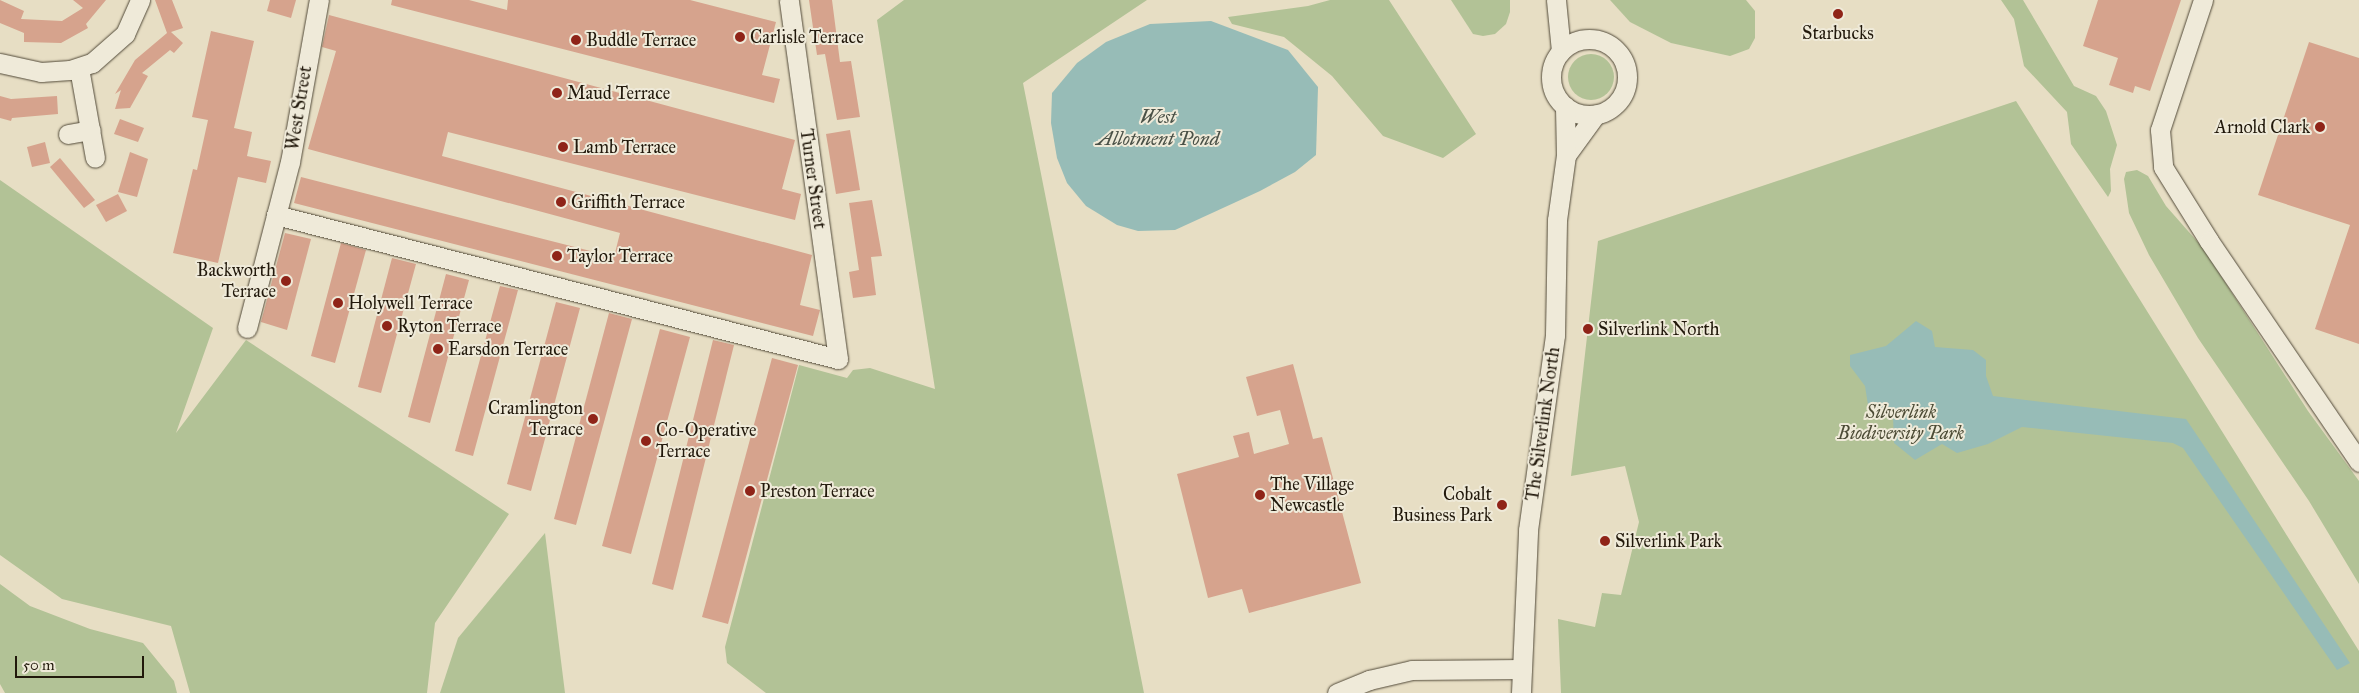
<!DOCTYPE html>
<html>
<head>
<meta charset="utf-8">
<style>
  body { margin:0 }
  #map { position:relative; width:2359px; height:693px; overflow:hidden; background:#e7dec4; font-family:"IM FELL Great Primer",serif }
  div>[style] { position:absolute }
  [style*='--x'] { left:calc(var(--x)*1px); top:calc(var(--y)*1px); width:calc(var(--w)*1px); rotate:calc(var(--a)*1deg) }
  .green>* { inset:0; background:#b2c296 }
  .round { border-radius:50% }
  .water>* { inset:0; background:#97bcb7 }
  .building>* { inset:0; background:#d6a38d }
  .roads { filter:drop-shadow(0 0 1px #524a39) drop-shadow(0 0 1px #524a39) }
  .minor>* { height:19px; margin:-9.5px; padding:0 9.5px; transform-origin:9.5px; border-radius:9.5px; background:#efead9 }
  .minor>.ring { margin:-9.5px; padding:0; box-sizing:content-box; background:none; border:19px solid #efead9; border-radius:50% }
  .dots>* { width:14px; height:14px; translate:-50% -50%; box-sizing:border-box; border:2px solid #efead9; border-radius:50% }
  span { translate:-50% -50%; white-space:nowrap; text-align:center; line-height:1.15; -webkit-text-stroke:4px #efead9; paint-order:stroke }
  .poi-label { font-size:18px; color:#21180b }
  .left { translate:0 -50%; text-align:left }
  .right { translate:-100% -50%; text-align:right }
  .street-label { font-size:18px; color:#21180b }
  .park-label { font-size:18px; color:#4c4b35; font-style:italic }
  .water-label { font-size:19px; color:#4a5147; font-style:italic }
  .scale { position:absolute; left:15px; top:656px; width:129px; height:22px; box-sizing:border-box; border:2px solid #21180b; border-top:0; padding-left:6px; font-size:15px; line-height:18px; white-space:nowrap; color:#21180b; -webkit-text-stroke:4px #efead9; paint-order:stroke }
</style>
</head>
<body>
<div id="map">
  <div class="green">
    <div style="clip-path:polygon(904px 0,1147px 0,1023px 83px,1144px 693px,766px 693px,727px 663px,725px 647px,799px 365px,847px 378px,853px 370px,870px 368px,935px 389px,877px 20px)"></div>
    <div style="clip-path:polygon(1330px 0,1389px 0,1476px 134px,1443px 158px,1383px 136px,1332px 76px,1284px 37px,1232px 24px,1228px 17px,1308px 6px)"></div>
    <div style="clip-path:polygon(1451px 0,1510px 0,1510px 12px,1506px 24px,1495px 34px,1483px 36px,1473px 34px)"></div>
    <div style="clip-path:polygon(1610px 0,1746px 0,1755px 11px,1755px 38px,1749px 49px,1730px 56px,1671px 43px,1630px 22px)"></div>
    <div style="clip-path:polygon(2001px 0,2023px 0,2074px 86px,2096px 96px,2106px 111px,2117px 145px,2110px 169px,2111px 191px,2108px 197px,2071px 144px,2067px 112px,2024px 66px,2014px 19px)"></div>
    <div class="round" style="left:1568px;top:54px;width:46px;height:46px"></div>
    <div style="clip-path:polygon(2016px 101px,2359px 651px,2359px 693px,1561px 693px,1558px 619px,1595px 627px,1602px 593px,1621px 595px,1639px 522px,1625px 466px,1571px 476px,1598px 241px)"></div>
    <div style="clip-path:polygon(2137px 170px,2148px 176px,2166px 206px,2203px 248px,2308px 411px,2359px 481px,2359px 584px,2309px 501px,2198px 338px,2149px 255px,2129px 213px,2124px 179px,2126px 172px)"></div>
    <div style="clip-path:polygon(0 180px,213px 328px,176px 433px,246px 340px,509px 514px,435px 623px,427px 693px,190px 693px,171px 626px,62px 599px,0 555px)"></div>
    <div style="clip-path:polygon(545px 533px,565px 693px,440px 693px,458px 638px)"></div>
    <div style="clip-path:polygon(0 584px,30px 606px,90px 629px,143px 643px,174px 681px,177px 693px,5px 693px,0 684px)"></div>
  </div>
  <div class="water">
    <div style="clip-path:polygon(1211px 21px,1288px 50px,1318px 87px,1316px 155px,1295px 172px,1260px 191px,1175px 230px,1138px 231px,1117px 225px,1086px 206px,1067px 183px,1057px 158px,1051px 123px,1052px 93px,1077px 63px,1106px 42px,1150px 24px)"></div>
    <div style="clip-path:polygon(1916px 321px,1932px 331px,1935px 347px,1973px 350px,1986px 360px,1986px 376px,1993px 396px,2186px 419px,2350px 663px,2337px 670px,2183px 448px,2173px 443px,2022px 427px,1988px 444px,1957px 453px,1942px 444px,1915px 460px,1894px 443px,1893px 416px,1868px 405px,1865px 386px,1850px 366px,1850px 355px,1886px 346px)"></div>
  </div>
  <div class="building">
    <div style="clip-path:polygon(0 0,24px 11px,21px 19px,62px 21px,83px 8px,73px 0,106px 0,86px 24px,88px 28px,61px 43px,24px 42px,24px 33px,0 23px)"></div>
    <div style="clip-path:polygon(155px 0,172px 0,183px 28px,171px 32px,183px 43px,174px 53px,170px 50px,142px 73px,148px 76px,130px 108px,115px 109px,121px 90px,115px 94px,135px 60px,167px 33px)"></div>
    <div style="clip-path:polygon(270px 0,296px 0,291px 18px,267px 11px)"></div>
    <div style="clip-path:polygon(392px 0,469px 0,507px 10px,508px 0,690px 0,776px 22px,762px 75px,780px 79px,774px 103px,391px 5px)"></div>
    <div style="clip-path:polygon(809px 0,832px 0,840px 62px,851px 61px,860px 117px,837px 120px,825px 54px,817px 55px)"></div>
    <div style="clip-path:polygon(2098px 0,2181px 0,2150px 91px,2135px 86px,2133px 93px,2109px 85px,2118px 58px,2083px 46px)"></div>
    <div style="clip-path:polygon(329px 15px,795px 140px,782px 189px,801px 194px,795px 220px,448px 132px,442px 156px,812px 255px,800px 305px,820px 310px,813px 336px,294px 203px,301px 177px,614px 257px,620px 233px,308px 149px,336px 51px,322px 47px)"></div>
    <div style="clip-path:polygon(211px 31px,254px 41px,234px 128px,252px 132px,247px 156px,271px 161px,266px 183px,238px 177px,218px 263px,173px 253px,193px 169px,197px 170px,208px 120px,192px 117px)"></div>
    <div style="clip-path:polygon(2309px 42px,2359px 58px,2359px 344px,2315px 329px,2350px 225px,2258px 195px)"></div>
    <div style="clip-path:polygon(0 96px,11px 99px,57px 96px,58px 114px,12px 118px,11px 121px,0 118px)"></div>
    <div style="clip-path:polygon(120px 119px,144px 128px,138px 142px,114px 134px)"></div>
    <div style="clip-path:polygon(850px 130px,860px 190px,836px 194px,826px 134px)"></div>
    <div style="clip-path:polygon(45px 142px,50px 163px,32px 167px,27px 147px)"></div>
    <div style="clip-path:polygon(130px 152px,148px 159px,137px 197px,118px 192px)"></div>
    <div style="clip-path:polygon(60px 158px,95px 200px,84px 208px,50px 167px)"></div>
    <div style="clip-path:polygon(118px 194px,127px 211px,106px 222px,96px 205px)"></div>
    <div style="clip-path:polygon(872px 200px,882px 256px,871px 257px,876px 295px,853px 298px,849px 272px,859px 270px,849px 203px)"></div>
    <div style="clip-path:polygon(285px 233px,311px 239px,287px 330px,261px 322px)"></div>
    <div style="clip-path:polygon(341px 243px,366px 250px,335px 363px,311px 356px)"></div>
    <div style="clip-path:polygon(392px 258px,416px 264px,381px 393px,358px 387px)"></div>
    <div style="clip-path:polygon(446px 274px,469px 280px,430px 423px,408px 417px)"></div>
    <div style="clip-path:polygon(500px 286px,518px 290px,473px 456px,455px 451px)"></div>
    <div style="clip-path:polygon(556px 302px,580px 308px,531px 491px,507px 484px)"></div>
    <div style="clip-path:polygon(609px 313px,632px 319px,576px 525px,554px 519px)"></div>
    <div style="clip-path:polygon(660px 329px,690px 337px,631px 554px,602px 546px)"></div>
    <div style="clip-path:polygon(713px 340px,734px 345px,673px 590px,652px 584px)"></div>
    <div style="clip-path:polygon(772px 358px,798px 365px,728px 624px,702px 617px)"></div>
    <div style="clip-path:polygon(1293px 364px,1313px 439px,1322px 437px,1361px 583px,1249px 613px,1242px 589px,1208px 598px,1177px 474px,1239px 457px,1233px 436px,1249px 432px,1254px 454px,1289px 444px,1280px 410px,1257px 416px,1246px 377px)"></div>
  </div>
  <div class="roads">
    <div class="minor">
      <div style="--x:1556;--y:0;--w:51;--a:84.4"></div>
      <div style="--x:2203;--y:0;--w:137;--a:108.3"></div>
      <div style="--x:2160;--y:130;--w:37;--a:85"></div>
      <div style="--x:2163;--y:167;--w:87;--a:58.1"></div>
      <div style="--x:2209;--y:241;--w:267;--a:55.8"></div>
      <div class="ring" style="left:1551px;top:39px;width:57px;height:57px"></div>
      <div style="--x:0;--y:63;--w:42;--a:12.4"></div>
      <div style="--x:41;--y:72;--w:29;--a:-4"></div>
      <div style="--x:70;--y:70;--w:23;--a:-18"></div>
      <div style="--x:92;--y:63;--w:44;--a:-41.3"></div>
      <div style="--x:125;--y:34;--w:37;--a:-66"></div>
      <div style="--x:79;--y:68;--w:91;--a:79.9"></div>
      <div style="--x:68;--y:134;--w:23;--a:-10"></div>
      <div style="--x:1567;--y:154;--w:49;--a:-54.1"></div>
      <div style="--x:276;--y:215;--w:580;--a:14.37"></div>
      <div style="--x:838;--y:359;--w:362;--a:-97.8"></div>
      <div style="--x:247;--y:328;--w:171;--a:-75.5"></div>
      <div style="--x:290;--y:162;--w:165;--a:-79.9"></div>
      <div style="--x:1337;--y:693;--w:35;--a:-22"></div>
      <div style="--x:1369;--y:680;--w:44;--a:-13.1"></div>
      <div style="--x:1412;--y:670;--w:110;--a:-0.5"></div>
      <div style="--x:1521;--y:693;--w:163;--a:-87.5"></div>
      <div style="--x:1528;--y:530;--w:197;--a:-82.1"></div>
      <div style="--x:1555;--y:335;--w:115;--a:-89"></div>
      <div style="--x:1557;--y:220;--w:66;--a:-82.1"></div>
      <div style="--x:1566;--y:155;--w:49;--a:-91.2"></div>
    </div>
  </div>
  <div class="dots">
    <div style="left:1838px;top:14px;background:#8f2418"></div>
    <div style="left:740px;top:37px;background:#8f2418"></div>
    <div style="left:576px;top:40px;background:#8f2418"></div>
    <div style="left:557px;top:93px;background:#8f2418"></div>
    <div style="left:2320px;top:127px;background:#8f2418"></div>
    <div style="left:563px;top:147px;background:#8f2418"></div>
    <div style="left:561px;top:202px;background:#8f2418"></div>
    <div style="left:557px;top:256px;background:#8f2418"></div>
    <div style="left:286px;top:281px;background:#8f2418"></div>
    <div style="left:338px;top:303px;background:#8f2418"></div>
    <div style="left:387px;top:326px;background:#8f2418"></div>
    <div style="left:1588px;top:329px;background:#8f2418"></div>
    <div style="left:438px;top:349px;background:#8f2418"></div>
    <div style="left:593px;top:419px;background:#8f2418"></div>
    <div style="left:646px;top:441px;background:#8f2418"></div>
    <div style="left:750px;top:491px;background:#8f2418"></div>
    <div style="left:1260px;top:495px;background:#8f2418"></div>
    <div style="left:1502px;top:505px;background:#8f2418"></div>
    <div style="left:1605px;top:541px;background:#8f2418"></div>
  </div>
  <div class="poi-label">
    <span style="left:1838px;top:33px">Starbucks</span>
    <span class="left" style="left:750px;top:37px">Carlisle Terrace</span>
    <span class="left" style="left:586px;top:40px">Buddle Terrace</span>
    <span class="left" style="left:567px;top:93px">Maud Terrace</span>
    <span class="right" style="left:2310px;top:127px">Arnold Clark</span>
    <span class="left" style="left:573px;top:147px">Lamb Terrace</span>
    <span class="left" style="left:571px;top:202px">Griffith Terrace</span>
    <span class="left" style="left:567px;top:256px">Taylor Terrace</span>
    <span class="right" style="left:276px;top:281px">Backworth<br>Terrace</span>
    <span class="left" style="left:348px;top:303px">Holywell Terrace</span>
    <span class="left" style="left:397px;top:326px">Ryton Terrace</span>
    <span class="left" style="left:1598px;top:329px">Silverlink North</span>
    <span class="left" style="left:448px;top:349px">Earsdon Terrace</span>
    <span class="right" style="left:583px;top:419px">Cramlington<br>Terrace</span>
    <span class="left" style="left:656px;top:441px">Co-Operative<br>Terrace</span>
    <span class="left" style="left:1270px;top:495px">The Village<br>Newcastle</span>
    <span class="left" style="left:760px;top:491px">Preston Terrace</span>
    <span class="right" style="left:1492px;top:505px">Cobalt<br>Business Park</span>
    <span class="left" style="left:1615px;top:541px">Silverlink Park</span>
  </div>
  <div class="street-label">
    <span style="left:299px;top:108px;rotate:-81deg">West Street</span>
    <span style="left:813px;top:179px;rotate:82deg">Turner Street</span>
    <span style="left:1543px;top:424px;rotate:-82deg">The Silverlink North</span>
  </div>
  <div class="park-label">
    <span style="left:1901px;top:423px">Silverlink<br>Biodiversity Park</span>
  </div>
  <div class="water-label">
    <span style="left:1158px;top:128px">West<br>Allotment Pond</span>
  </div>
  <div class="scale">50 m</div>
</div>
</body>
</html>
